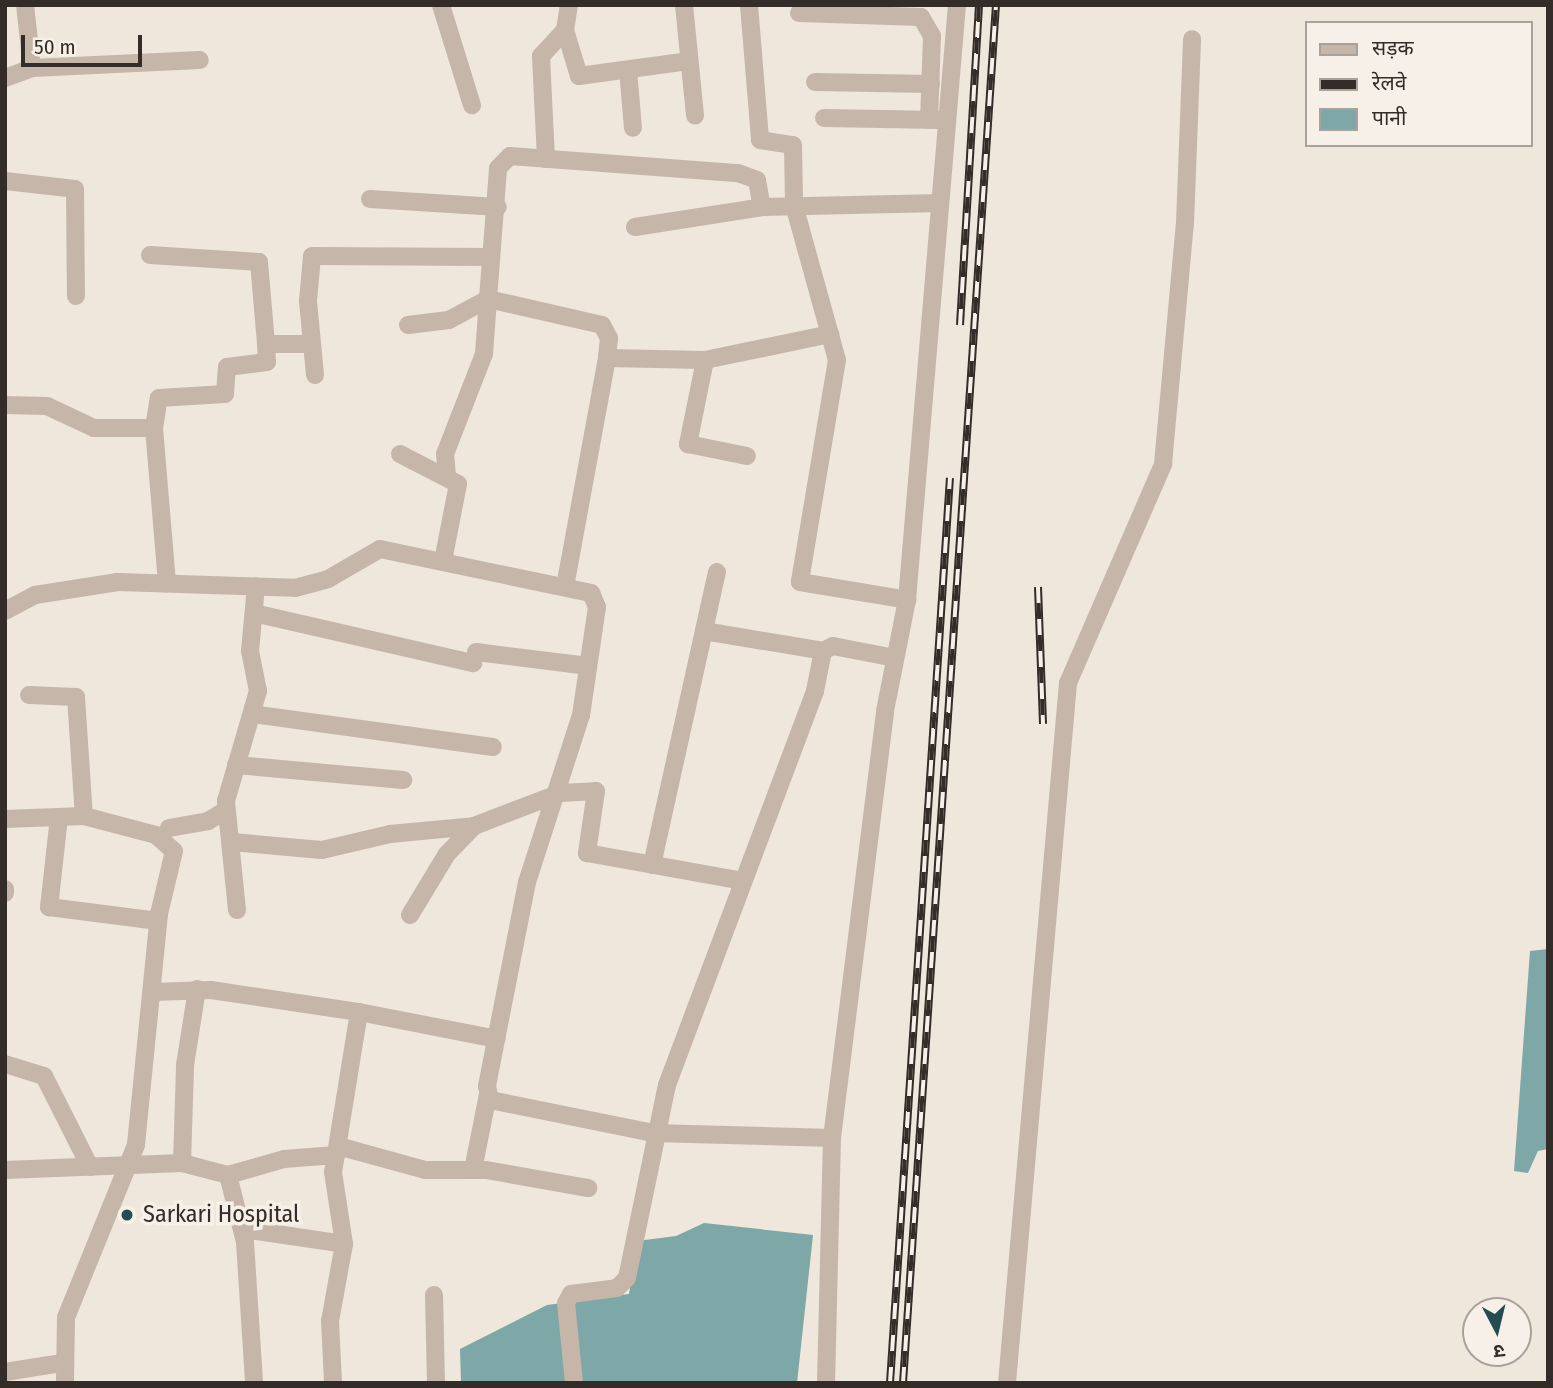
<!DOCTYPE html>
<html>
<head>
<meta charset="utf-8">
<style>
  body { margin:0 }
  #map { position:relative; width:1553px; height:1388px; overflow:hidden; background:#efe6dc; font-family:"Fira Sans Condensed","Noto Sans Devanagari",sans-serif }
  div>[style] { position:absolute }
  [style*='--x'] { left:calc(var(--x)*1px); top:calc(var(--y)*1px); width:calc(var(--w)*1px); rotate:calc(var(--a)*1deg) }
  .water>* { inset:0; background:#7ea7a8 }
  .minor>* { height:18px; margin:-9px; padding:0 9px; transform-origin:9px; border-radius:9px; background:#c5b6a9 }
  .rail>* { height:8px; margin-top:-4px; transform-origin:0; background:repeating-linear-gradient(90deg,#f7f0e8 0 16px,#342c28 0 32px); box-sizing:border-box; border-block:2px solid #342c28 }
  .dots>* { width:19px; height:19px; translate:-50% -50%; box-sizing:border-box; border:4px solid #f7f0e8; border-radius:50% }
  span { translate:-50% -50%; white-space:nowrap; text-align:center; line-height:1.15; -webkit-text-stroke:7px #f7f0e8; paint-order:stroke }
  .poi-label { font-size:24px; color:#342c28 }
  .left { translate:0 -50%; text-align:left }
  .frame { position:absolute; inset:0; border:7px solid #342c28; pointer-events:none }
  .legend { position:absolute; left:1305px; top:21px; width:228px; height:126px; box-sizing:border-box; background:#f7f0e8; border:2px solid #a9a29b; margin:0; padding:9px 12px; list-style:none; font-size:21px; color:#342c28 }
  .legend li { display:flex; align-items:center; gap:14px; height:35px }
  .legend b { width:35px; border:2px solid #a9a29b }
  .north { position:absolute; left:1462px; top:1297px; width:70px; height:70px; box-sizing:border-box; background:#f7f0e8; border:2px solid #a9a29b; border-radius:50%; rotate:173deg; font-size:19px; font-weight:700; line-height:28px; text-align:center; color:#342c28 }
  .north::after { content:''; display:block; margin:auto; width:24px; height:32px; background:#234d50; clip-path:polygon(50% 0,100% 100%,50% 72%,0 100%) }
  .scale { position:absolute; left:21px; top:35px; width:121px; height:32px; box-sizing:border-box; border:4px solid #342c28; border-top:0; padding-left:9px; font-size:21px; line-height:24px; white-space:nowrap; color:#342c28; -webkit-text-stroke:5px #f7f0e8; paint-order:stroke }
</style>
</head>
<body>
<div id="map">
  <div class="water">
    <div style="clip-path:polygon(1548px 949px,1548px 1149px,1538px 1151px,1528px 1173px,1514px 1171px,1530px 951px)"></div>
    <div style="clip-path:polygon(704px 1223px,813px 1235px,797px 1383px,461px 1383px,460px 1349px,547px 1305px,629px 1294px,637px 1241px,676px 1236px)"></div>
  </div>
  <div class="minor">
    <div style="--x:441;--y:5;--w:105;--a:72.8"></div>
    <div style="--x:569;--y:5;--w:25;--a:99"></div>
    <div style="--x:565;--y:30;--w:48;--a:73.1"></div>
    <div style="--x:579;--y:76;--w:110;--a:-7.8"></div>
    <div style="--x:684;--y:5;--w:111;--a:84.3"></div>
    <div style="--x:749;--y:5;--w:135;--a:85.3"></div>
    <div style="--x:760;--y:140;--w:33;--a:9"></div>
    <div style="--x:793;--y:145;--w:60;--a:89"></div>
    <div style="--x:794;--y:205;--w:161;--a:74.5"></div>
    <div style="--x:837;--y:360;--w:225;--a:99.5"></div>
    <div style="--x:800;--y:582;--w:109;--a:9.5"></div>
    <div style="--x:799;--y:13;--w:122;--a:1.9"></div>
    <div style="--x:921;--y:17;--w:22;--a:60"></div>
    <div style="--x:932;--y:36;--w:84;--a:92"></div>
    <div style="--x:32;--y:68;--w:168;--a:-2.7"></div>
    <div style="--x:628;--y:70;--w:58;--a:85.1"></div>
    <div style="--x:5;--y:78;--w:29;--a:-20"></div>
    <div style="--x:32;--y:68;--w:63;--a:-96.3"></div>
    <div style="--x:815;--y:82;--w:116;--a:1"></div>
    <div style="--x:824;--y:118;--w:116;--a:1"></div>
    <div style="--x:546;--y:159;--w:103;--a:-92.8"></div>
    <div style="--x:541;--y:56;--w:35;--a:-47"></div>
    <div style="--x:5;--y:181;--w:70;--a:6.5"></div>
    <div style="--x:75;--y:189;--w:107;--a:89.5"></div>
    <div style="--x:370;--y:199;--w:128;--a:3.6"></div>
    <div style="--x:635;--y:227;--w:129;--a:-8.9"></div>
    <div style="--x:762;--y:207;--w:178;--a:-1.3"></div>
    <div style="--x:150;--y:255;--w:109;--a:3.7"></div>
    <div style="--x:259;--y:262;--w:82;--a:85.1"></div>
    <div style="--x:408;--y:325;--w:41;--a:-7"></div>
    <div style="--x:449;--y:320;--w:44;--a:-28.3"></div>
    <div style="--x:488;--y:299;--w:131;--a:-85.6"></div>
    <div style="--x:498;--y:168;--w:17;--a:-45"></div>
    <div style="--x:510;--y:156;--w:229;--a:4.3"></div>
    <div style="--x:738;--y:173;--w:20;--a:20"></div>
    <div style="--x:757;--y:180;--w:27;--a:80"></div>
    <div style="--x:607;--y:358;--w:98;--a:1.2"></div>
    <div style="--x:705;--y:360;--w:128;--a:-11.7"></div>
    <div style="--x:705;--y:360;--w:86;--a:101.4"></div>
    <div style="--x:688;--y:444;--w:60;--a:11.5"></div>
    <div style="--x:315;--y:375;--w:74;--a:-95.4"></div>
    <div style="--x:308;--y:301;--w:45;--a:-84.9"></div>
    <div style="--x:312;--y:256;--w:179;--a:0.3"></div>
    <div style="--x:5;--y:405;--w:42;--a:1.4"></div>
    <div style="--x:47;--y:406;--w:52;--a:25.1"></div>
    <div style="--x:94;--y:428;--w:60;--a:0"></div>
    <div style="--x:154;--y:428;--w:156;--a:85.2"></div>
    <div style="--x:154;--y:428;--w:30;--a:-81"></div>
    <div style="--x:159;--y:398;--w:66;--a:-3.5"></div>
    <div style="--x:225;--y:394;--w:27;--a:-86"></div>
    <div style="--x:227;--y:367;--w:40;--a:-7.1"></div>
    <div style="--x:267;--y:362;--w:18;--a:-93"></div>
    <div style="--x:266;--y:344;--w:45;--a:0"></div>
    <div style="--x:400;--y:454;--w:65;--a:27.3"></div>
    <div style="--x:458;--y:484;--w:78;--a:101"></div>
    <div style="--x:447;--y:476;--w:22;--a:-95"></div>
    <div style="--x:445;--y:454;--w:107;--a:-68.7"></div>
    <div style="--x:484;--y:354;--w:55;--a:-85.8"></div>
    <div style="--x:488;--y:299;--w:117;--a:12.8"></div>
    <div style="--x:602;--y:325;--w:15;--a:62"></div>
    <div style="--x:609;--y:338;--w:20;--a:96"></div>
    <div style="--x:607;--y:358;--w:232;--a:100.4"></div>
    <div style="--x:5;--y:611;--w:34;--a:-28"></div>
    <div style="--x:35;--y:595;--w:84;--a:-8.9"></div>
    <div style="--x:118;--y:582;--w:177;--a:1.9"></div>
    <div style="--x:295;--y:588;--w:34;--a:-15"></div>
    <div style="--x:328;--y:579;--w:60;--a:-30"></div>
    <div style="--x:380;--y:549;--w:216;--a:11.8"></div>
    <div style="--x:591;--y:593;--w:15;--a:67"></div>
    <div style="--x:597;--y:607;--w:109;--a:98.4"></div>
    <div style="--x:581;--y:715;--w:176;--a:107.9"></div>
    <div style="--x:527;--y:882;--w:208;--a:101.1"></div>
    <div style="--x:487;--y:1086;--w:14;--a:78"></div>
    <div style="--x:490;--y:1100;--w:166;--a:11.4"></div>
    <div style="--x:653;--y:1133;--w:179;--a:1.6"></div>
    <div style="--x:254;--y:613;--w:225;--a:12.9"></div>
    <div style="--x:704;--y:631;--w:121;--a:9.5"></div>
    <div style="--x:476;--y:652;--w:113;--a:7.1"></div>
    <div style="--x:29;--y:695;--w:47;--a:2.4"></div>
    <div style="--x:76;--y:697;--w:119;--a:86.2"></div>
    <div style="--x:252;--y:714;--w:243;--a:7.8"></div>
    <div style="--x:236;--y:765;--w:168;--a:5.1"></div>
    <div style="--x:59;--y:817;--w:91;--a:96.3"></div>
    <div style="--x:49;--y:907;--w:110;--a:7.3"></div>
    <div style="--x:5;--y:819;--w:79;--a:-2.2"></div>
    <div style="--x:84;--y:816;--w:74;--a:14.8"></div>
    <div style="--x:156;--y:835;--w:24;--a:42"></div>
    <div style="--x:174;--y:851;--w:65;--a:103.4"></div>
    <div style="--x:159;--y:914;--w:232;--a:95.7"></div>
    <div style="--x:136;--y:1145;--w:186;--a:112.1"></div>
    <div style="--x:66;--y:1317;--w:66;--a:90.9"></div>
    <div style="--x:169;--y:828;--w:40;--a:-10"></div>
    <div style="--x:208;--y:821;--w:21;--a:-31"></div>
    <div style="--x:232;--y:842;--w:90;--a:5.1"></div>
    <div style="--x:322;--y:850;--w:70;--a:-13.2"></div>
    <div style="--x:390;--y:834;--w:84;--a:-5.4"></div>
    <div style="--x:652;--y:865;--w:300;--a:-77.5"></div>
    <div style="--x:5;--y:889;--w:4;--a:90"></div>
    <div style="--x:237;--y:910;--w:110;--a:-95.8"></div>
    <div style="--x:226;--y:801;--w:115;--a:-73.8"></div>
    <div style="--x:258;--y:691;--w:41;--a:-101.3"></div>
    <div style="--x:250;--y:651;--w:65;--a:-84.7"></div>
    <div style="--x:410;--y:915;--w:71;--a:-58.8"></div>
    <div style="--x:447;--y:854;--w:39;--a:-46"></div>
    <div style="--x:474;--y:826;--w:92;--a:-21"></div>
    <div style="--x:560;--y:793;--w:36;--a:-3"></div>
    <div style="--x:596;--y:791;--w:63;--a:98.3"></div>
    <div style="--x:587;--y:853;--w:158;--a:10.2"></div>
    <div style="--x:152;--y:992;--w:59;--a:-1.9"></div>
    <div style="--x:211;--y:990;--w:150;--a:8.5"></div>
    <div style="--x:359;--y:1012;--w:162;--a:99.2"></div>
    <div style="--x:333;--y:1172;--w:73;--a:81.3"></div>
    <div style="--x:344;--y:1244;--w:78;--a:100.3"></div>
    <div style="--x:330;--y:1321;--w:62;--a:87.2"></div>
    <div style="--x:359;--y:1012;--w:140;--a:11.1"></div>
    <div style="--x:5;--y:1064;--w:41;--a:17.1"></div>
    <div style="--x:44;--y:1076;--w:102;--a:63.2"></div>
    <div style="--x:338;--y:1146;--w:90;--a:15.4"></div>
    <div style="--x:425;--y:1170;--w:61;--a:0"></div>
    <div style="--x:486;--y:1170;--w:104;--a:10"></div>
    <div style="--x:182;--y:1163;--w:98;--a:-88.2"></div>
    <div style="--x:185;--y:1065;--w:77;--a:-81"></div>
    <div style="--x:5;--y:1170;--w:177;--a:-2.3"></div>
    <div style="--x:182;--y:1163;--w:48;--a:14.6"></div>
    <div style="--x:228;--y:1175;--w:69;--a:75.8"></div>
    <div style="--x:245;--y:1242;--w:141;--a:86.3"></div>
    <div style="--x:473;--y:1170;--w:77;--a:-78.8"></div>
    <div style="--x:228;--y:1175;--w:58;--a:-15.9"></div>
    <div style="--x:284;--y:1159;--w:52;--a:-4.4"></div>
    <div style="--x:243;--y:1229;--w:102;--a:8.4"></div>
    <div style="--x:434;--y:1295;--w:88;--a:88.7"></div>
    <div style="--x:5;--y:1372;--w:58;--a:-9"></div>
    <div style="--x:574;--y:1383;--w:80;--a:-95.7"></div>
    <div style="--x:566;--y:1303;--w:10;--a:-61"></div>
    <div style="--x:571;--y:1294;--w:46;--a:-7.4"></div>
    <div style="--x:617;--y:1288;--w:14;--a:-45"></div>
    <div style="--x:627;--y:1278;--w:197;--a:-78.3"></div>
    <div style="--x:667;--y:1085;--w:421;--a:-69.4"></div>
    <div style="--x:815;--y:691;--w:41;--a:-78.7"></div>
    <div style="--x:823;--y:651;--w:11;--a:-27"></div>
    <div style="--x:833;--y:646;--w:63;--a:11"></div>
    <div style="--x:826;--y:1383;--w:245;--a:-88.6"></div>
    <div style="--x:832;--y:1138;--w:430;--a:-82.9"></div>
    <div style="--x:885;--y:711;--w:113;--a:-78.8"></div>
    <div style="--x:907;--y:600;--w:597;--a:-85.2"></div>
    <div style="--x:1007;--y:1383;--w:703;--a:-85.02"></div>
    <div style="--x:1068;--y:683;--w:239;--a:-66.5"></div>
    <div style="--x:1163;--y:464;--w:242;--a:-84.8"></div>
    <div style="--x:1185;--y:223;--w:184;--a:-87.8"></div>
  </div>
  <div class="rail">
    <div style="--x:960;--y:325;--w:321;--a:-86.6"></div>
    <div style="--x:1038;--y:587;--w:137;--a:87.9"></div>
    <div style="--x:890;--y:1383;--w:907;--a:-86.21"></div>
    <div style="--x:903;--y:1383;--w:1381;--a:-86.14"></div>
  </div>
  <div class="dots">
    <div style="left:127px;top:1215px;background:#234d50"></div>
  </div>
  <div class="poi-label">
    <span class="left" style="left:143px;top:1215px">Sarkari Hospital</span>
  </div>
  <div class="frame"></div>
  <ul class="legend">
  <li><b style="height:9px;background:#c5b6a9"></b>सड़क</li>
  <li><b style="height:9px;background:#342c28"></b>रेलवे</li>
  <li><b style="height:19px;background:#7ea7a8"></b>पानी</li>
  </ul>
  <div class="north">उ</div>
  <div class="scale">50 m</div>
</div>
</body>
</html>
